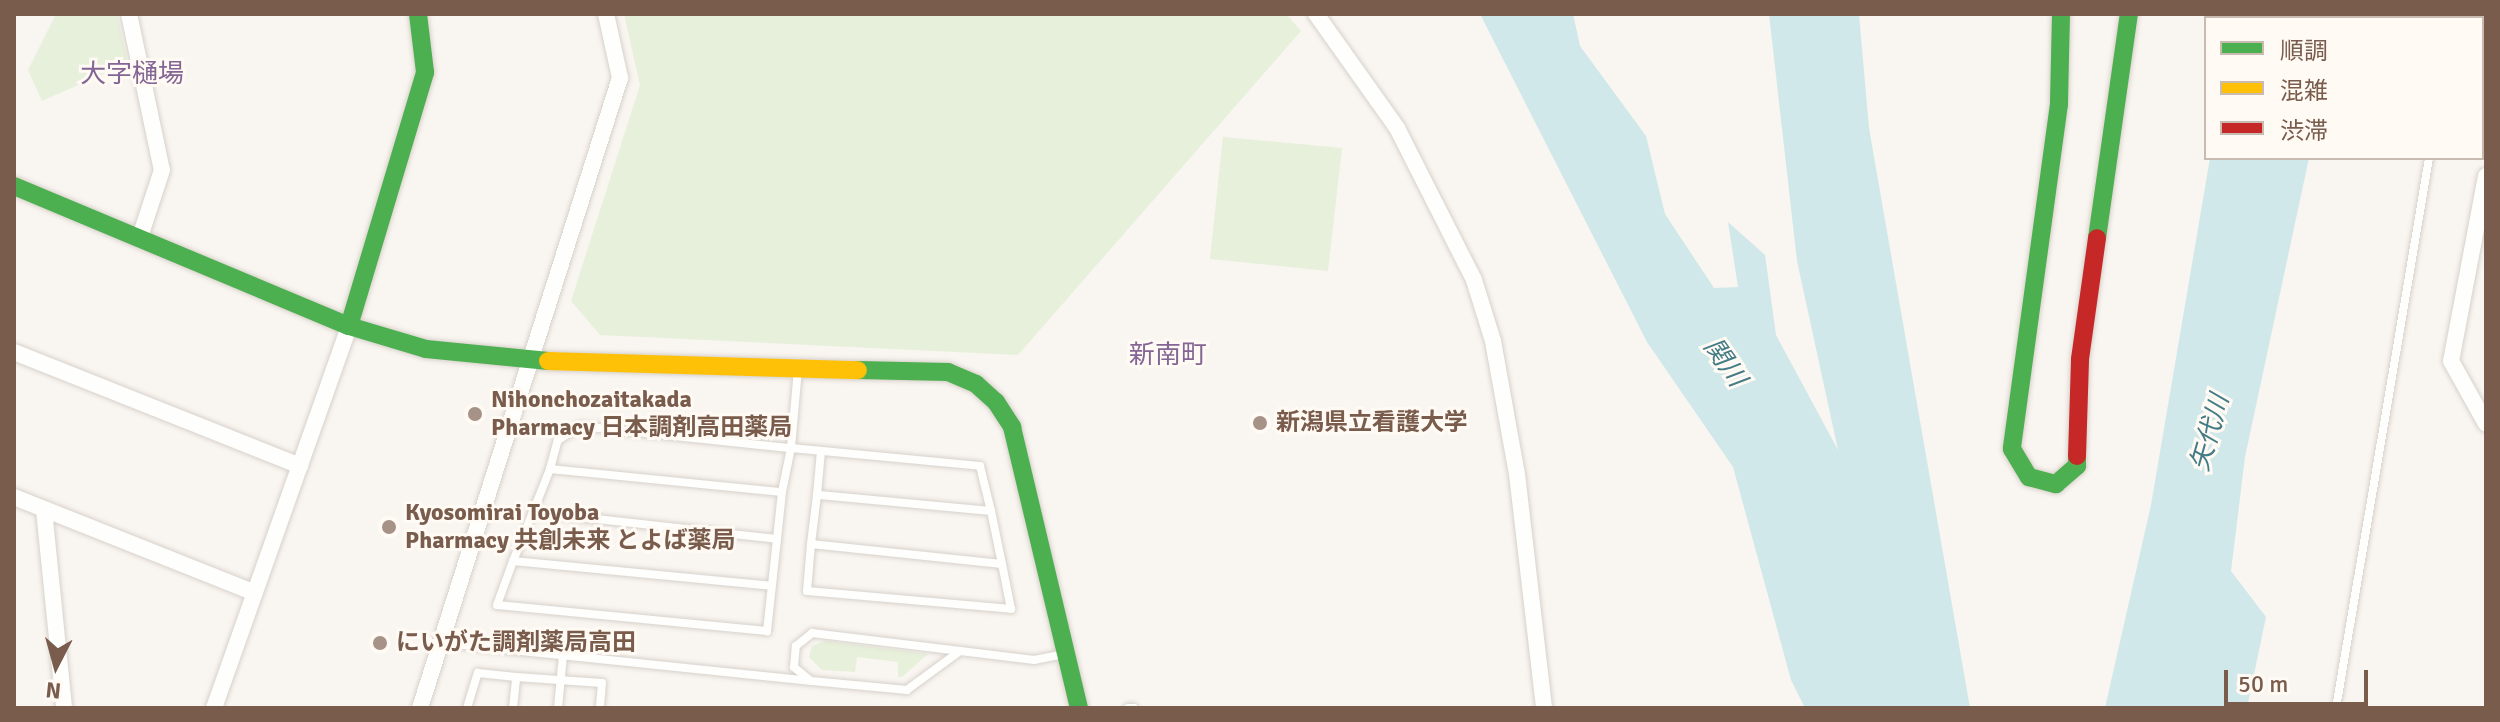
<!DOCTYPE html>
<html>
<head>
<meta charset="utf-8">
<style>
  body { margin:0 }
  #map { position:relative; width:2500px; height:722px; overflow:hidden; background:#f9f5f0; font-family:Signika,"Noto Sans JP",sans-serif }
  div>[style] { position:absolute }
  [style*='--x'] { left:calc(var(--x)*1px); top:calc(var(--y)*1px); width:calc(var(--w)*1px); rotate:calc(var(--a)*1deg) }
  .green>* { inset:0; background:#e7f0db }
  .water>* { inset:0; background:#d0e8ea }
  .roads { filter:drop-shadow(0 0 2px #d7d1cb) drop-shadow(0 0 2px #d7d1cb) }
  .lane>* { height:8px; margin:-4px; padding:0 4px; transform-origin:4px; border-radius:4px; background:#fefefd }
  .street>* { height:16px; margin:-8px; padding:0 8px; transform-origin:8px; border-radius:8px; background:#fefefd }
  .fast>* { height:18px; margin:-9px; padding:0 9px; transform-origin:9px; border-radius:9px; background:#4caf50 }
  .slow>* { height:18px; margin:-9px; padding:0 9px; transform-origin:9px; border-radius:9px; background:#ffc107 }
  .jam>* { height:18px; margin:-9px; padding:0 9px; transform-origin:9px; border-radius:9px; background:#c62828 }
  .dots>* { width:22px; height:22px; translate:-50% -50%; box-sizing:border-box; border:4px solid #fffaf3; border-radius:50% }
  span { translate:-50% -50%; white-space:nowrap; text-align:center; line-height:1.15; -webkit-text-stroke:6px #fffaf3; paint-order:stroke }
  .poi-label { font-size:24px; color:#7a5c4d; font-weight:700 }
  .left { translate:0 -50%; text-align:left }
  .neighbourhood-label { font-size:26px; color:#846695 }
  .water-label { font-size:26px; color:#437c86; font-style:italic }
  .frame { position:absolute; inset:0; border:16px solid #7a5c4d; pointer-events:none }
  .legend { position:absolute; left:2204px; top:16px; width:280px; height:144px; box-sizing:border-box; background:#fffaf3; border:2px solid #cabbb1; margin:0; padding:10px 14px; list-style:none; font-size:24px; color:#7a5c4d }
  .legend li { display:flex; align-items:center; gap:16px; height:40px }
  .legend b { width:40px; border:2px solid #cabbb1 }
  .north { position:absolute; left:16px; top:626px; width:80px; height:80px; -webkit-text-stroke:6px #fffaf3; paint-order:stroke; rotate:186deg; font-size:22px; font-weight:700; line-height:32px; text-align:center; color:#7a5c4d }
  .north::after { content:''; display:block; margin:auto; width:28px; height:36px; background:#7a5c4d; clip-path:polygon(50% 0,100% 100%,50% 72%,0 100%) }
  .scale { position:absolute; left:2224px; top:670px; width:144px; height:36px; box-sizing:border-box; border:4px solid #7a5c4d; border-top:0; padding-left:10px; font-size:24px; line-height:28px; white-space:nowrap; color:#7a5c4d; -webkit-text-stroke:6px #fffaf3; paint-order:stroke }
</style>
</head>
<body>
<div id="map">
  <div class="green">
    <div style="clip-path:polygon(56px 14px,117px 14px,128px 63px,42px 101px,28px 70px)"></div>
    <div style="clip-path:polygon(624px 14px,1286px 14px,1301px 31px,1018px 355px,600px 335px,571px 301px,640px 85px)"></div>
    <div style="clip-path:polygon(1223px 137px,1342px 148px,1328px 271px,1210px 259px)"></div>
    <div style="clip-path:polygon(825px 641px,928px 654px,902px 677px,898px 677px,898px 662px,857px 657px,855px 672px,822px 670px,809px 657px,812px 646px)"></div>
  </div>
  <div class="water">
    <div style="clip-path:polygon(1480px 14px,1573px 14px,1580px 46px,1646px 136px,1665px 214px,1714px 288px,1738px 287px,1728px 222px,1765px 255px,1776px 335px,1838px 450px,1797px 261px,1769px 14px,1859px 14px,1869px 128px,1970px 708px,1805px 708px,1791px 680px,1733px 467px,1647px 342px)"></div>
    <div style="clip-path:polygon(2210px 158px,2309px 158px,2245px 457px,2231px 571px,2266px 617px,2247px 708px,2105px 708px,2151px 505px)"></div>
  </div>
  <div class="roads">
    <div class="lane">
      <div style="--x:2454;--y:18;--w:4;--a:-76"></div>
      <div style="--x:798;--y:369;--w:79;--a:95.1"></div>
      <div style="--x:791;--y:448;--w:190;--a:5.4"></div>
      <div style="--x:980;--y:466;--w:46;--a:76.3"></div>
      <div style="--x:991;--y:511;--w:175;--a:-174.7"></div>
      <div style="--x:817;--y:495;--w:44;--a:-84.8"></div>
      <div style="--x:550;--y:469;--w:30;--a:-75"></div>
      <div style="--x:558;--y:440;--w:26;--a:-32"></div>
      <div style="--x:580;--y:426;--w:212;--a:6"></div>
      <div style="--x:791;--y:448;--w:45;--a:101.6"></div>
      <div style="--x:817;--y:495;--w:49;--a:97"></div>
      <div style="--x:811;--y:544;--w:192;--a:6"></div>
      <div style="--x:1002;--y:564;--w:54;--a:-101.7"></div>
      <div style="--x:533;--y:512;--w:46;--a:-68.4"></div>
      <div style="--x:550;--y:469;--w:233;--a:5.7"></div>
      <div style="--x:782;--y:492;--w:47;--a:96.1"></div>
      <div style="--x:811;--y:544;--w:47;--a:94.9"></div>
      <div style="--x:807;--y:591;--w:205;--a:5"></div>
      <div style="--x:1011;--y:609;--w:46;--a:-101.3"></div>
      <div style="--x:513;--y:561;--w:53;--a:-67.8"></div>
      <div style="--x:533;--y:512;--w:245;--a:6.3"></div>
      <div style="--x:777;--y:539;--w:93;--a:96.2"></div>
      <div style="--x:767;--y:631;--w:271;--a:-174.5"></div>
      <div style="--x:497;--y:605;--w:47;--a:-70"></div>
      <div style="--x:513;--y:561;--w:259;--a:5.5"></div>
      <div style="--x:444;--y:643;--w:367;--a:5.9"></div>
      <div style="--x:960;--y:651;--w:66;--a:143.7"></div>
      <div style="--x:907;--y:690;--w:96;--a:-174.6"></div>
      <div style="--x:811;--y:681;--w:22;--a:-141"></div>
      <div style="--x:794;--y:667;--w:21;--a:-85"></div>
      <div style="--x:796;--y:646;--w:21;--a:-39"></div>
      <div style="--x:812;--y:633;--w:224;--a:6.9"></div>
      <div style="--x:1034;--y:660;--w:32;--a:-11"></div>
      <div style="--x:467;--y:708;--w:37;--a:-73"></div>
      <div style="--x:478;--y:673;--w:38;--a:6"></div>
      <div style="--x:513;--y:708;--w:31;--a:-84"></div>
      <div style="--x:516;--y:677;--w:86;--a:4"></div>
      <div style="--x:602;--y:683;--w:25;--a:95"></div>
      <div style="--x:558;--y:708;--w:53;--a:-84.6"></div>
      <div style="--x:1128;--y:708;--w:6;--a:0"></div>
      <div style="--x:2336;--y:708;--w:558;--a:-80.4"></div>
    </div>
    <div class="street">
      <div style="--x:129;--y:14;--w:159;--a:78.1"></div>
      <div style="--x:162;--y:170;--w:71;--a:108.2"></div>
      <div style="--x:1316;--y:14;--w:140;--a:54.6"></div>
      <div style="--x:1397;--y:128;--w:170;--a:63.1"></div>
      <div style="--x:1474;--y:280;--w:64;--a:72.7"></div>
      <div style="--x:1493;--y:341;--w:135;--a:79.8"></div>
      <div style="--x:1517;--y:474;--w:236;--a:83.4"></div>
      <div style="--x:2486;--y:176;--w:188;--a:100.7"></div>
      <div style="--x:2451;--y:361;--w:72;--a:60.9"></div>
      <div style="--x:14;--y:352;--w:308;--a:21.7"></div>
      <div style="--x:14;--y:497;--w:259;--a:21.7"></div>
      <div style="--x:44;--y:510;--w:199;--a:84.2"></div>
      <div style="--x:214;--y:708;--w:405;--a:-70.5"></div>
      <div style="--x:420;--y:708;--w:661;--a:-72.39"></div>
      <div style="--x:620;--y:78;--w:66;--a:-102.3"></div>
    </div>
    <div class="fast">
      <div style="--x:2061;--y:14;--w:90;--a:91.3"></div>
      <div style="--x:2059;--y:104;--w:348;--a:97.8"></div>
      <div style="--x:2012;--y:449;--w:33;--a:59"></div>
      <div style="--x:2029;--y:477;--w:28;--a:15"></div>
      <div style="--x:2056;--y:484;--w:28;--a:-41"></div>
      <div style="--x:2077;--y:466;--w:10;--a:-90"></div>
      <div style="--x:14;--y:186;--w:363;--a:22.7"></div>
      <div style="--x:349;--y:326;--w:80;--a:16.6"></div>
      <div style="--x:426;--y:349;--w:123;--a:5.6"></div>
      <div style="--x:2097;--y:238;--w:226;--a:-81.9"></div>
      <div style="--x:349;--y:326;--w:265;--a:-73.3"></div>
      <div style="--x:425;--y:72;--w:58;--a:-96.9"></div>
      <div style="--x:858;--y:370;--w:90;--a:1.3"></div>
      <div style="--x:948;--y:372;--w:30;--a:23"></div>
      <div style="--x:976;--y:384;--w:27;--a:42"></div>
      <div style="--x:996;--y:402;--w:30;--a:57"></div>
      <div style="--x:1012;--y:427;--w:289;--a:76.6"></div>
    </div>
    <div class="slow">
      <div style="--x:548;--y:361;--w:310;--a:1.7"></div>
    </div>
    <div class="jam">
      <div style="--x:2077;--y:456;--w:97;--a:-88.2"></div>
      <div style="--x:2080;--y:359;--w:122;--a:-82"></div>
    </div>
  </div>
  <div class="dots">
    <div style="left:475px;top:414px;background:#a69286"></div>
    <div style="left:1260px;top:423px;background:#a69286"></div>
    <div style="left:389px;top:527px;background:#a69286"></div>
    <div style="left:380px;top:643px;background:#a69286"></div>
  </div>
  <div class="poi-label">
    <span class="left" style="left:491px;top:414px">Nihonchozaitakada<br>Pharmacy 日本調剤高田薬局</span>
    <span class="left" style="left:1276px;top:423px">新潟県立看護大学</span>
    <span class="left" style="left:405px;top:527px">Kyosomirai Toyoba<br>Pharmacy 共創未来 とよば薬局</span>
    <span class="left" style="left:396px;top:643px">にいがた調剤薬局高田</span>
  </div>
  <div class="neighbourhood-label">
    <span style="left:132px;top:75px">大字樋場</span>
    <span style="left:1168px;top:356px">新南町</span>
  </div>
  <div class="water-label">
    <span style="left:1724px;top:363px;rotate:55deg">関川</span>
    <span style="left:2211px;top:433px;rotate:-74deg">矢代川</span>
  </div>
  <div class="frame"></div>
  <ul class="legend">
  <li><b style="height:10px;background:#4caf50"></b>順調</li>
  <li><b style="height:10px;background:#ffc107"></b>混雑</li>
  <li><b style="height:10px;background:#c62828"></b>渋滞</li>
  </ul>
  <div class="north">N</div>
  <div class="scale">50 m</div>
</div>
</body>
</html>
